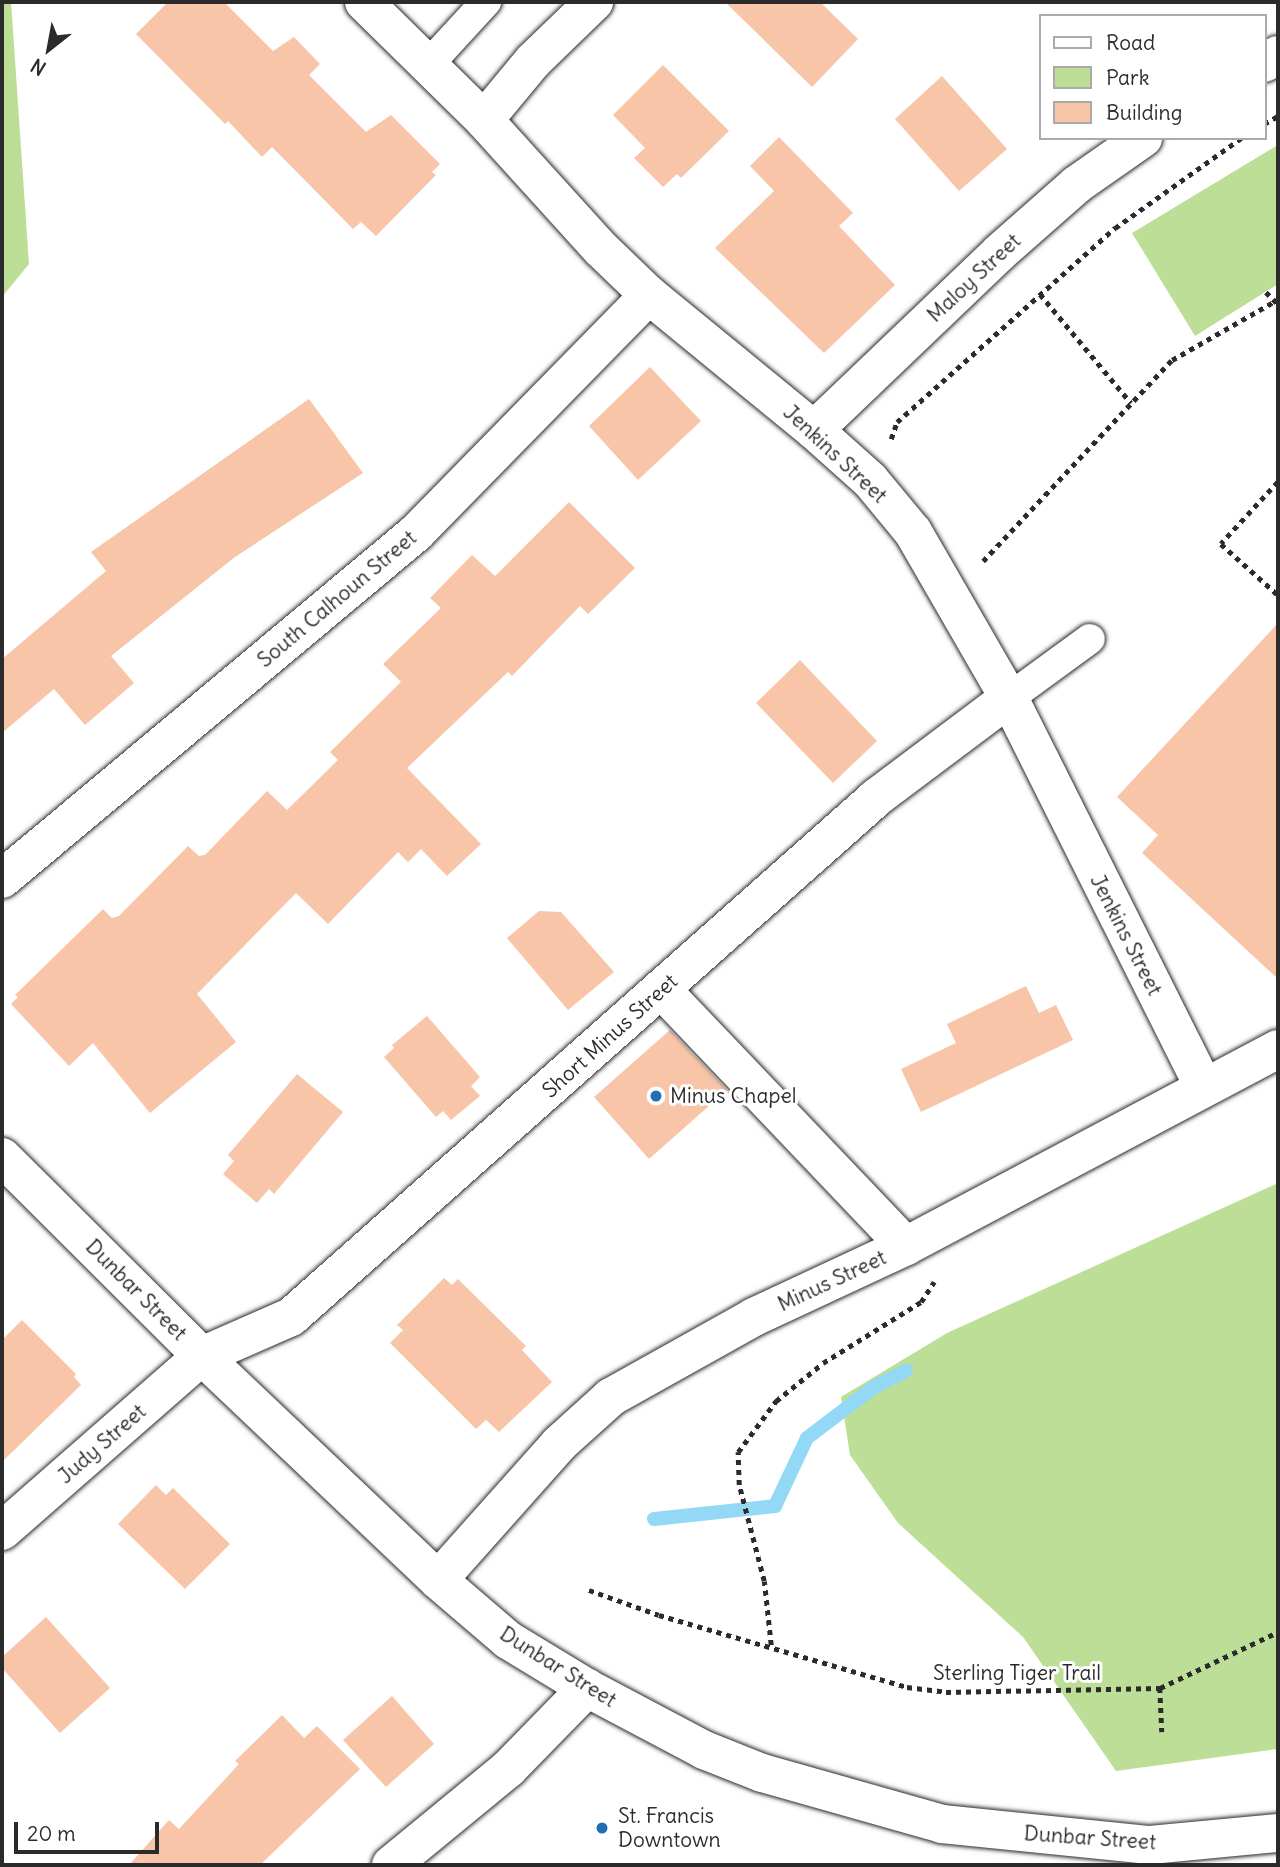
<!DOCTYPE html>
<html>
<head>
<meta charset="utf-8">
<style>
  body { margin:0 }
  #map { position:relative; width:1280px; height:1867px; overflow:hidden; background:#fff; font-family:Delius,sans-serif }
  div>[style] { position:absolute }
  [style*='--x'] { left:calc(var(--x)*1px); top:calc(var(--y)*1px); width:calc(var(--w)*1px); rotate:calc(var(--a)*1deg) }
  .green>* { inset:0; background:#bdde97 }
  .stream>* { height:14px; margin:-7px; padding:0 7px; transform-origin:7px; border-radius:7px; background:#93d9f5 }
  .building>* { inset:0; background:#f8c5a9 }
  .path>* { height:4.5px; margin-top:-2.25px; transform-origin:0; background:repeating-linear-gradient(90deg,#2b2b2b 0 5px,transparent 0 10px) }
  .roads { filter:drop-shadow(0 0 2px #2b2b2b) drop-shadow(0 0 2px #2b2b2b) }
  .lane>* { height:30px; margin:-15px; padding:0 15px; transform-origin:15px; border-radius:15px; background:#fff }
  .street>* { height:38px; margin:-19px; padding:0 19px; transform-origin:19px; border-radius:19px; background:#fff }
  .secondary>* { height:38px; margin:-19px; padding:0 19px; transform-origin:19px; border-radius:19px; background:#fff }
  .dots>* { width:19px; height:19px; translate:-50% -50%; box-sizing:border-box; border:4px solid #fff; border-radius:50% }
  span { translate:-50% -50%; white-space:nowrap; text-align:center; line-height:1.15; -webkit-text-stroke:6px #fff; paint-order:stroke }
  .street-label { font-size:21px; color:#2b2b2b }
  .poi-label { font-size:21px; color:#2b2b2b }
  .left { translate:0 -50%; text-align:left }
  .frame { position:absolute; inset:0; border:4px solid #2b2b2b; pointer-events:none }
  .legend { position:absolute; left:1039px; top:14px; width:228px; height:126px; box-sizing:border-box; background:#fff; border:2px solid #aaa; margin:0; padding:9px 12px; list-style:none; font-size:21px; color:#2b2b2b }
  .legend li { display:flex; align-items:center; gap:14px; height:35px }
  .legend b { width:35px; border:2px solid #aaa }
  .north { position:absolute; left:14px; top:14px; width:70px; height:70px; -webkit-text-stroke:5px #fff; paint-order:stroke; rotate:211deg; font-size:19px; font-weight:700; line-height:28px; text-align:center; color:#2b2b2b }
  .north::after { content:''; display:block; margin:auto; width:24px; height:32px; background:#2b2b2b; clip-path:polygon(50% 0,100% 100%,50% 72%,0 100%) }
  .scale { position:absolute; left:14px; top:1822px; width:145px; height:32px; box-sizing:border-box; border:4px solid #2b2b2b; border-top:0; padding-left:9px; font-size:21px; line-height:24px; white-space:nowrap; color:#2b2b2b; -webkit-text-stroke:5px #fff; paint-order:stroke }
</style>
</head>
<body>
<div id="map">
  <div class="green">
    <div style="clip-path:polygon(2px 2px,11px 2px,29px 264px,2px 297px)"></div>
    <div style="clip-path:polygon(1278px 145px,1278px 284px,1195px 336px,1132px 233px)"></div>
    <div style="clip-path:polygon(1278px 1183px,1278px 1749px,1116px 1771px,1023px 1637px,898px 1523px,850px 1455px,841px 1397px,947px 1333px)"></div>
  </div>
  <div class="stream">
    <div style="--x:654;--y:1519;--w:122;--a:-6.1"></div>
    <div style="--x:775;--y:1506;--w:75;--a:-64.8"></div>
    <div style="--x:807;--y:1438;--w:84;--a:-37.3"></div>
    <div style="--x:874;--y:1387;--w:36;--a:-27"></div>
  </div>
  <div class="building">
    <div style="clip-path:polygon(168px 2px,224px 2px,273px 51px,294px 37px,320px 64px,309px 75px,366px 132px,391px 115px,440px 164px,432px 172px,436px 175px,376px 236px,361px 222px,353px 229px,272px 147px,262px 157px,228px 121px,225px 124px,136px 34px)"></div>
    <div style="clip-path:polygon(725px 2px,820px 2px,858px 39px,812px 87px)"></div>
    <div style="clip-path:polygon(663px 65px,729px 131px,681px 178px,677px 174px,663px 187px,634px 158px,645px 148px,613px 115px)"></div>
    <div style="clip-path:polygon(942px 76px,1007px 149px,959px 191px,895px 119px)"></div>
    <div style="clip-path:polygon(779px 137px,853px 213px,839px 226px,895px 285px,824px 353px,715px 248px,774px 191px,750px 166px)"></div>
    <div style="clip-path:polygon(650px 367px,701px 421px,638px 480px,589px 426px)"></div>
    <div style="clip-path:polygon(309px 399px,363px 473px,235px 557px,111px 656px,134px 683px,85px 725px,54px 689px,2px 733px,2px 659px,106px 571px,91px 552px)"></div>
    <div style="clip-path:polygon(569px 502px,635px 568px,588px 614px,580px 606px,512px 676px,508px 672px,407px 768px,481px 844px,447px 876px,421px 849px,408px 862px,398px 852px,328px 924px,296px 893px,197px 994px,236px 1042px,150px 1113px,93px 1043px,69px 1066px,11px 1004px,18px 997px,15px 995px,103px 909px,112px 918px,119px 916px,188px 846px,199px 856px,205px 855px,267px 791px,287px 810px,338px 760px,330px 752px,401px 682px,383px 664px,441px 608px,430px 598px,472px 555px,495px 576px)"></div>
    <div style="clip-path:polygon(1278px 623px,1278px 979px,1142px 853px,1158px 835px,1117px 797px)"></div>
    <div style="clip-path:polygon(800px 660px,877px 741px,833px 783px,756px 703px)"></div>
    <div style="clip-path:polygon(539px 911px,561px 912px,614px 972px,568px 1010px,507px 938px)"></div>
    <div style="clip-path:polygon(1026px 986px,1039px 1013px,1056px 1005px,1073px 1040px,921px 1112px,901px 1069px,956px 1043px,947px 1024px)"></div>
    <div style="clip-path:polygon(427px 1016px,480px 1077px,471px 1086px,480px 1096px,451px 1120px,443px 1111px,436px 1117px,384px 1057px,394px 1048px,392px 1045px)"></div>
    <div style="clip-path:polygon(670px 1030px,727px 1090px,649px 1159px,594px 1097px)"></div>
    <div style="clip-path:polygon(297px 1074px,343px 1112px,274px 1194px,269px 1189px,257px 1203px,223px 1174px,234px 1161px,228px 1155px)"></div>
    <div style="clip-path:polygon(444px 1278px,452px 1285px,458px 1279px,526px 1346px,522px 1350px,552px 1382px,499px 1432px,486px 1420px,476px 1429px,390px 1343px,403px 1330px,397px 1325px)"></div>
    <div style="clip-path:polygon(22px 1320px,76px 1374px,74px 1377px,81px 1385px,2px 1462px,2px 1340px)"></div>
    <div style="clip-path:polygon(156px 1485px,166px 1495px,173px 1488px,230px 1544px,185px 1589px,118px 1524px)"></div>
    <div style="clip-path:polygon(46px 1617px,110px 1688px,60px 1733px,2px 1668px,2px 1657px)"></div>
    <div style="clip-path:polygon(392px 1696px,434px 1744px,386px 1787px,343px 1740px)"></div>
    <div style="clip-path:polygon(282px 1715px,304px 1738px,317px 1726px,360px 1769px,260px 1865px,129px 1865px,169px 1820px,179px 1829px,239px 1764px,235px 1761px)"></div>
  </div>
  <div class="path">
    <div style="--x:1264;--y:124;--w:16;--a:-30"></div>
    <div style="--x:1266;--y:292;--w:17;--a:45"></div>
    <div style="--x:1040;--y:294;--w:142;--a:50.1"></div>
    <div style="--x:891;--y:439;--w:18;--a:-71"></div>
    <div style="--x:897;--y:422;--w:292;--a:-41.7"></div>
    <div style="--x:1115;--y:228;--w:155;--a:-35.5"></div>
    <div style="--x:1278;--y:482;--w:84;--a:132.6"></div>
    <div style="--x:1221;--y:544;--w:76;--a:41.8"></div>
    <div style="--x:983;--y:561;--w:276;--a:-46.8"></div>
    <div style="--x:1172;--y:360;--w:119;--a:-29.8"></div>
    <div style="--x:589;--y:1590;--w:74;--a:19.7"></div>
    <div style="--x:659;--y:1615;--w:258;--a:16.2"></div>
    <div style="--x:907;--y:1687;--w:39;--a:7"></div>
    <div style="--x:946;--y:1692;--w:214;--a:-1.1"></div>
    <div style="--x:1160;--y:1688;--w:131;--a:-25.4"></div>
    <div style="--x:771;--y:1645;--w:64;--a:-96.2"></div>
    <div style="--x:764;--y:1581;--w:99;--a:-104.6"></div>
    <div style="--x:739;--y:1485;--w:33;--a:-92"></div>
    <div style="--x:738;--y:1452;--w:64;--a:-53.3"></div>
    <div style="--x:776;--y:1401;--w:60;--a:-39"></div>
    <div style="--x:823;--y:1363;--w:115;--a:-31.9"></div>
    <div style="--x:921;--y:1302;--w:24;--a:-57"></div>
    <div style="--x:1160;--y:1688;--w:44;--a:87.4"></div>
  </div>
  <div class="roads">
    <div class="lane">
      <div style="--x:428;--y:65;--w:86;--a:-47.4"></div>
      <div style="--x:1009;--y:698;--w:100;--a:-36.1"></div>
    </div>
    <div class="street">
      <div style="--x:364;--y:2;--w:168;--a:44.5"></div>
      <div style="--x:484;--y:120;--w:174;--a:47.8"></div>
      <div style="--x:601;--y:249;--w:66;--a:43.8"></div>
      <div style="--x:649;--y:295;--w:213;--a:39.3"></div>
      <div style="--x:814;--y:430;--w:75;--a:41.8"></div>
      <div style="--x:870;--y:480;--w:67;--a:50.4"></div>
      <div style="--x:913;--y:532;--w:192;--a:60"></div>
      <div style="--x:1009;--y:698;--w:435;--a:63.4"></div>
      <div style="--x:1264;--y:63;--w:16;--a:-30"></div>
      <div style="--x:484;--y:120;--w:77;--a:-50.3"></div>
      <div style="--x:533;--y:61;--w:85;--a:-44"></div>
      <div style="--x:814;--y:430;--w:256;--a:-43.7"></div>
      <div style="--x:999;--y:253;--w:103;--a:-41.4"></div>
      <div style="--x:1076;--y:185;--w:82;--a:-35"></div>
      <div style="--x:2;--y:879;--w:540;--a:-39.89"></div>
      <div style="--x:416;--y:533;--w:333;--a:-45.6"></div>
      <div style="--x:661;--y:989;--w:355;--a:46.4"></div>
      <div style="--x:2;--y:1531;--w:266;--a:-41.2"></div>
      <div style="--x:202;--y:1356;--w:97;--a:-23.7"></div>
      <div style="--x:291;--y:1317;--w:783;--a:-41.58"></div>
      <div style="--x:877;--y:797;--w:165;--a:-36.9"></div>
      <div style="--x:438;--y:1580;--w:182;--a:-48.3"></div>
      <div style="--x:559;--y:1444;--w:70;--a:-42.1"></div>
      <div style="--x:611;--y:1397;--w:164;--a:-29.2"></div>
      <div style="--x:754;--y:1317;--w:168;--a:-25"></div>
      <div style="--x:906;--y:1246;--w:421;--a:-27.9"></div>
      <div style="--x:391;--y:1865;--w:153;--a:-39.4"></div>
      <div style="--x:509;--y:1768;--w:112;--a:-45.7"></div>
    </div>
    <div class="secondary">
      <div style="--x:2;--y:1157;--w:282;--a:44.9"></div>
      <div style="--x:202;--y:1356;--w:325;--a:43.5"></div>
      <div style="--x:438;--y:1580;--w:92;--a:40.6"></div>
      <div style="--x:508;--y:1640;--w:92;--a:31.3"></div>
      <div style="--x:587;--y:1688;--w:132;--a:27.9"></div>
      <div style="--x:704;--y:1750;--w:62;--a:21.6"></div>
      <div style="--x:762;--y:1773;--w:187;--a:15.8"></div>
      <div style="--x:942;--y:1824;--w:209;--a:5.8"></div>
      <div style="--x:1150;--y:1845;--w:129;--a:-5.4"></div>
    </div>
  </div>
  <div class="dots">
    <div style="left:656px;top:1096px;background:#1f6fb2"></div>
    <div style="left:602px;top:1828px;background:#1f6fb2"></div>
  </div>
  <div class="street-label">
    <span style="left:974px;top:278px;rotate:-43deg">Maloy Street</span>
    <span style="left:835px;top:454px;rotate:43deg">Jenkins Street</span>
    <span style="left:337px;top:599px;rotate:-40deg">South Calhoun Street</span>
    <span style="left:1126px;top:935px;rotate:63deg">Jenkins Street</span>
    <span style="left:610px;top:1036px;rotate:-42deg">Short Minus Street</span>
    <span style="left:832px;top:1281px;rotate:-25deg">Minus Street</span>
    <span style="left:136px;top:1290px;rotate:45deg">Dunbar Street</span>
    <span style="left:102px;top:1444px;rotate:-41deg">Judy Street</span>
    <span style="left:558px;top:1667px;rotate:32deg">Dunbar Street</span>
    <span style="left:1017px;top:1673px">Sterling Tiger Trail</span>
    <span style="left:1090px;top:1838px;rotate:4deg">Dunbar Street</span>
  </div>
  <div class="poi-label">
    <span class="left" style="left:670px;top:1096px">Minus Chapel</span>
    <span class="left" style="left:618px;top:1828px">St. Francis<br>Downtown</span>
  </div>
  <div class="frame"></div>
  <ul class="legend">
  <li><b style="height:9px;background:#fff"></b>Road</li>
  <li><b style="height:19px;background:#bdde97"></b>Park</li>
  <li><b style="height:19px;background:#f8c5a9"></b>Building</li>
  </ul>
  <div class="north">N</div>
  <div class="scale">20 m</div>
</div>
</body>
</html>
